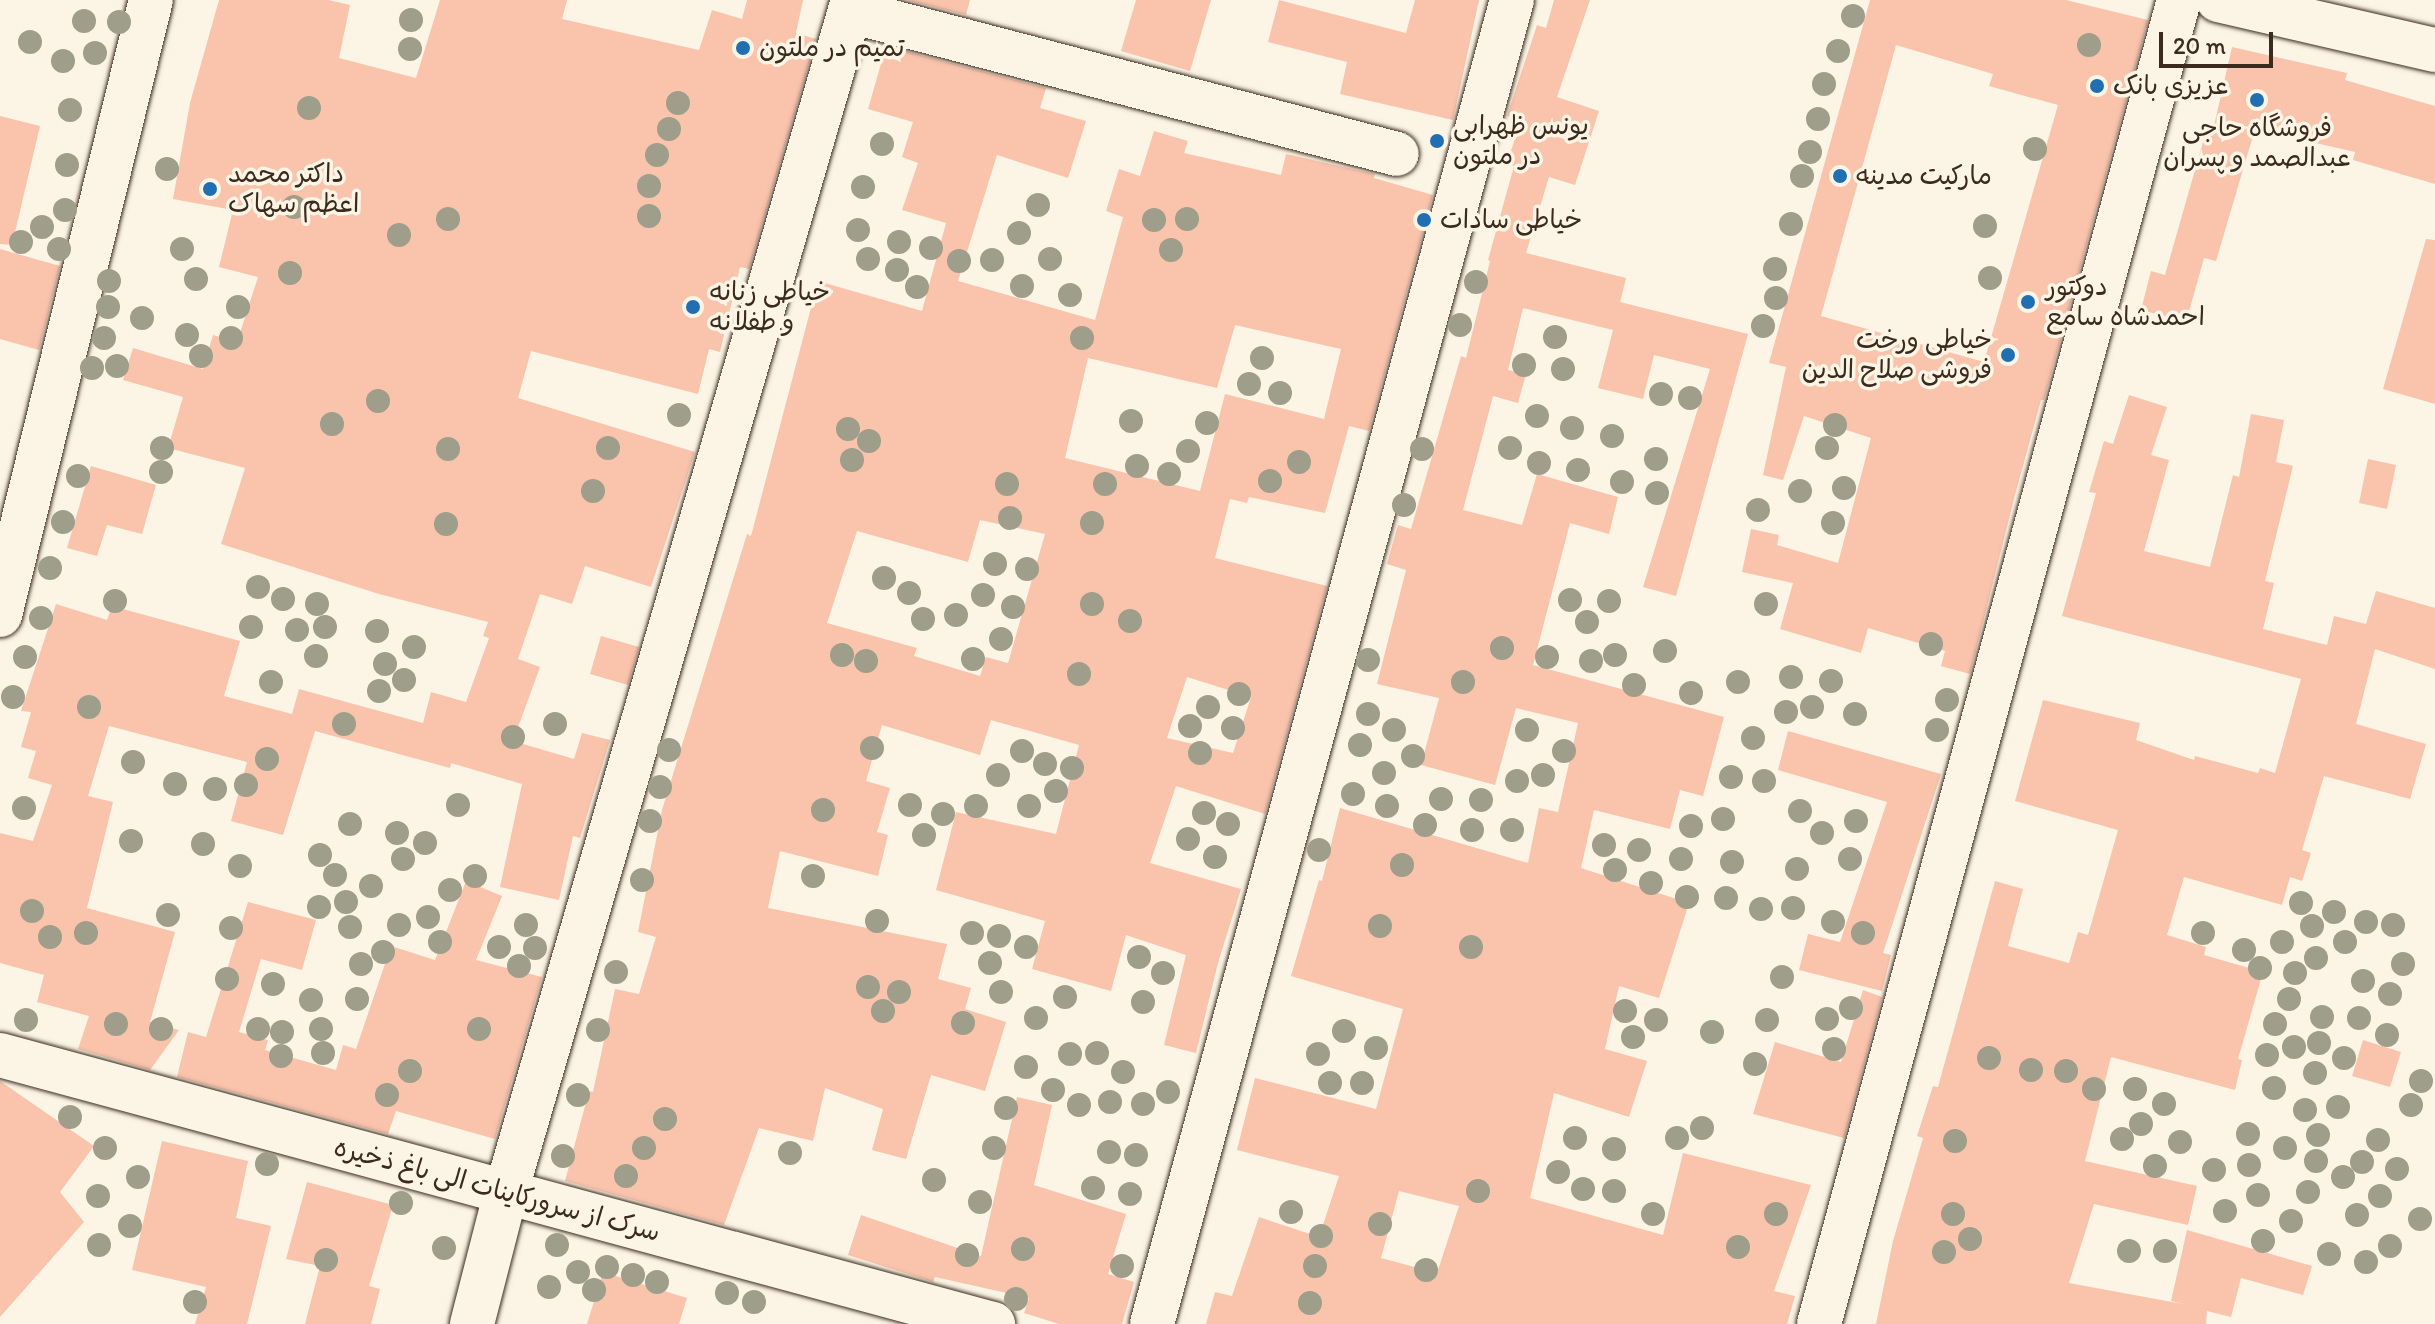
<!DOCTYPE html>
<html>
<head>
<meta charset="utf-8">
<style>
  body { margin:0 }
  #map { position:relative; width:2435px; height:1324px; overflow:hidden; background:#fcf5e5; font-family:Itim,"Playpen Sans Arabic",sans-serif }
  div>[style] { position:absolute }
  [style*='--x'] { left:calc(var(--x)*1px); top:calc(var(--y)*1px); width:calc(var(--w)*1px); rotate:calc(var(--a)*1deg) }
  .building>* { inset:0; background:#f9c3ac }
  .roads { filter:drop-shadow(0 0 2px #3b2a1e) drop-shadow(0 0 2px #3b2a1e) }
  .minor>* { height:44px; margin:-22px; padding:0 22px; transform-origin:22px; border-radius:22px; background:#fcf5e5 }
  .major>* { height:44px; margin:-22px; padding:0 22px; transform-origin:22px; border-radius:22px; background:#fcf5e5 }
  .trees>* { width:24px; height:24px; margin:-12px; border-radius:50%; background:#9e9e8a }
  .dots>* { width:22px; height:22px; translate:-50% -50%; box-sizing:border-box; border:4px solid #fcf5e5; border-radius:50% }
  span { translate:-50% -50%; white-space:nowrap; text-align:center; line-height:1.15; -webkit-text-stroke:7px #fcf5e5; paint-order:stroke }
  .poi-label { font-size:26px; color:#3b2a1e }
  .left { translate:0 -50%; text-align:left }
  .right { translate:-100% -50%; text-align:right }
  .street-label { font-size:26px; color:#3b2a1e }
  .scale { position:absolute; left:2159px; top:32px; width:114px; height:36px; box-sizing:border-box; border:4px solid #3b2a1e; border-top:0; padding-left:10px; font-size:24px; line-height:28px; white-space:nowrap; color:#3b2a1e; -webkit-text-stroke:6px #fcf5e5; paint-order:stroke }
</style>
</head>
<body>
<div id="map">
  <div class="building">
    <div style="clip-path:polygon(219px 0,328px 0,350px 5px,339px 58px,416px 78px,440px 0,567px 0,562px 19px,699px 50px,712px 10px,742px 19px,747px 0,803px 0,796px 33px,816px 39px,749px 269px,740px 267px,720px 352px,709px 349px,698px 394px,531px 351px,518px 398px,695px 452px,651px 587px,585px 566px,572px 604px,540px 594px,518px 659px,540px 667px,513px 741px,574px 759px,582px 733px,610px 740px,580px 838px,573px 836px,559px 900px,500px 887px,522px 784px,451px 763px,450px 768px,315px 731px,283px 835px,231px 821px,247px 762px,109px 726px,88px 796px,113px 802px,87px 908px,175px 932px,150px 1022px,179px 1030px,150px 1070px,78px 1049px,89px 1016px,37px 1002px,44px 975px,0 963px,0 833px,33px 841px,52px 785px,28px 778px,36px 751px,21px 747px,31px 712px,21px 711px,56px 604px,107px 620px,112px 606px,240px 641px,224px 696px,292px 714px,299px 689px,423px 723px,431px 692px,466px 702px,489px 638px,483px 636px,488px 622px,379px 594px,221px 544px,245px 468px,168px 448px,183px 397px,123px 380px,133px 348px,203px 369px,213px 335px,237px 342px,258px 277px,219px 267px,233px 210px,173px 199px,190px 103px)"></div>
    <div style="clip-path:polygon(907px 0,970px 0,966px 15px)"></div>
    <div style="clip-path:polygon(1136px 0,1211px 0,1190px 71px,1121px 51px)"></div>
    <div style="clip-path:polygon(1279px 0,1406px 33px,1415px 0,1479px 0,1453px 120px,1340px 94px,1347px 62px,1268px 42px)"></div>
    <div style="clip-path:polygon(evenodd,1554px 0,1590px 0,1557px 97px,1599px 111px,1575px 185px,1549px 177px,1526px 253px,1626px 278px,1620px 302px,1748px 334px,1676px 596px,1643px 587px,1710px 369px,1654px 355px,1643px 399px,1598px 388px,1613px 330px,1523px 308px,1508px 370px,1526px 374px,1518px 403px,1493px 396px,1463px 510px,1522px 525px,1537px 474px,1618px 497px,1609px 534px,1570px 523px,1533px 665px,1724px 717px,1703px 796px,1680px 790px,1670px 829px,1594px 810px,1581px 868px,1689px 903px,1659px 998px,1619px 986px,1605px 1049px,1647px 1061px,1629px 1117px,1554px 1093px,1530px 1198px,1663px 1235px,1683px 1153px,1811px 1185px,1774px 1291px,1795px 1296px,1787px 1324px,1206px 1324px,1215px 1292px,1232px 1296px,1259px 1217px,1319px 1237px,1339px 1176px,1237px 1150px,1255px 1078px,1376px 1109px,1403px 1009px,1291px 976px,1319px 880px,1322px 881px,1340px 808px,1528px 863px,1539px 808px,1558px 812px,1578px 723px,1516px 708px,1495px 785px,1421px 765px,1439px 698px,1377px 684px,1406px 570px,1387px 564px,1398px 525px,1411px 529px,1461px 356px,1466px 358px,1490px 261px,1488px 260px,1514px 166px,1507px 163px,1521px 120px,1507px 116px,1537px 25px,1546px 28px,1554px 0,1399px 1191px,1459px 1206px,1437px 1273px,1381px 1258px,1399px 1191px)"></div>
    <div style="clip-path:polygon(evenodd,1870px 0,2066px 0,2148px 20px,2044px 400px,2041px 400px,2015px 495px,1970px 674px,1941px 666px,1945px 651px,1868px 628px,1861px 653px,1780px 629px,1793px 583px,1742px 572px,1751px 529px,1779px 535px,1777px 545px,1838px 563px,1871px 438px,1804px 416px,1783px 480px,1763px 475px,1786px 367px,1769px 363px,1870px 0,1896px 45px,1993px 74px,1989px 86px,2058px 105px,1984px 362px,1821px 316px,1896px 45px)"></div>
    <div style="clip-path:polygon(evenodd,886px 46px,1046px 88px,1040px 108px,1086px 121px,1068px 178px,997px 155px,958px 281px,1095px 320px,1123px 217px,1106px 211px,1119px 169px,1140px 176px,1154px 131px,1188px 141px,1184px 153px,1281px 175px,1286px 154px,1375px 174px,1374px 178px,1433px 195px,1369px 431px,1349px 426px,1325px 513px,1249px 497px,1247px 503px,1230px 499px,1215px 558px,1327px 586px,1265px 814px,1176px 786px,1150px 863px,1241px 889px,1218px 963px,1196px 1053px,1164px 1045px,1186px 955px,1126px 935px,1111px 991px,1032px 969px,1045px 921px,936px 890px,956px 812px,1056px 834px,1079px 745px,991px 720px,980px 755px,882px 725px,866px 781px,890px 788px,877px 832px,888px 835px,878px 876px,780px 851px,768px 908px,947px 944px,938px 979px,971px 988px,965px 1009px,1006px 1022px,985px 1091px,931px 1075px,906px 1159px,872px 1150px,883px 1109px,825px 1088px,813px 1141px,759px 1128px,724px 1225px,565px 1181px,589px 1091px,593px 1092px,615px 989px,639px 994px,656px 937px,638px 932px,662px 810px,747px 534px,751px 536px,818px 281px,922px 311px,946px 223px,902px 210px,918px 163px,902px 157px,913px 122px,868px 109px,886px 46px,1235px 325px,1341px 349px,1324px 419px,1225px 394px,1200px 491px,1065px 458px,1088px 358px,1217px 388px,1235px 325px,886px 46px,980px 520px,1045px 534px,1008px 663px,986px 657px,980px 676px,914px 656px,917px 648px,827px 623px,857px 531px,968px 562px,980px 520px,886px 46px,1187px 677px,1251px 697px,1233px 753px,1167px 738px,1187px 677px)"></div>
    <div style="clip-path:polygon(2232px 47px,2347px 73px,2345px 80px,2435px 106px,2435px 184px,2353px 160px,2355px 152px,2255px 129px,2216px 261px,2204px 258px,2186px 322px,2141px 310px,2151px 271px,2165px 275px,2207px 128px,2213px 130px)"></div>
    <div style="clip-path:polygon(0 116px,40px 126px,12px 245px,0 244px)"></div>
    <div style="clip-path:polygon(2426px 239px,2435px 240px,2435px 404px,2383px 389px)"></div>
    <div style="clip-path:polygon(0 249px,60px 266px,39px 350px,0 339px)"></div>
    <div style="clip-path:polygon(2129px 395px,2167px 407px,2151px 455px,2169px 460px,2144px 551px,2210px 567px,2233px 475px,2239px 477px,2251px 414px,2284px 420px,2276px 462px,2293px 466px,2265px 581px,2274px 583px,2263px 629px,2327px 645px,2334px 616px,2366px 624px,2376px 591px,2435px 608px,2435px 669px,2375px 649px,2356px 724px,2426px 744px,2410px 799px,2324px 776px,2302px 850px,2311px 853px,2302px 881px,2290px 877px,2282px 905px,2184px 877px,2167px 935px,2206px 947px,2204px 955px,2263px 972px,2238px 1059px,2242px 1060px,2235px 1090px,2111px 1057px,2085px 1161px,2197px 1186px,2188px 1225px,2094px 1204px,2069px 1283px,2183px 1304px,2171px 1301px,2187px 1230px,2312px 1266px,2303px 1295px,2241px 1278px,2231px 1317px,2207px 1311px,2206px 1324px,1876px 1324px,1893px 1241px,1923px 1138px,1917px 1136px,1933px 1086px,1938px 1087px,1995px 881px,2023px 889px,2008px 946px,2069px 963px,2078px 932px,2088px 935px,2118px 830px,2015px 801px,2043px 700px,2140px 723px,2136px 740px,2194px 760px,2195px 756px,2258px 773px,2260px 768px,2275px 773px,2301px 679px,2062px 616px,2096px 493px,2089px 492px,2104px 441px,2113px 444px)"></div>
    <div style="clip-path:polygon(2368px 459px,2396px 465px,2387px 509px,2359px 503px)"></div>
    <div style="clip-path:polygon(91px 466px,156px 485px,142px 534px,107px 525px,97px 556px,67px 548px)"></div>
    <div style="clip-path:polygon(601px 636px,639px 647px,628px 685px,590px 674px)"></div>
    <div style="clip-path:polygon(1788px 731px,1941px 774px,1883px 953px,1891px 955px,1882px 991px,1799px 970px,1808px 934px,1840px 942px,1887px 802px,1778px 770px)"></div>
    <div style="clip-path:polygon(466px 881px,502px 896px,476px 960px,542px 977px,495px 1139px,396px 1111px,388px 1134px,177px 1077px,188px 1032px,206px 1037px,248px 902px,316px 920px,302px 970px,261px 959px,239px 1032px,268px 1040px,265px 1050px,336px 1070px,343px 1045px,356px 1049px,391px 946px,435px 960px)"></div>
    <div style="clip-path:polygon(1863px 990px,1882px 997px,1844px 1138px,1753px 1114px,1775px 1042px,1841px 1062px)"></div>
    <div style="clip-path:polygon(2363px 1040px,2401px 1052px,2390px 1087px,2352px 1076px)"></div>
    <div style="clip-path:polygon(0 1081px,94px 1146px,60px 1192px,84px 1222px,0 1317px)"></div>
    <div style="clip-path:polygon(1017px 1097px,1052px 1105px,1034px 1185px,1126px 1214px,1108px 1274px,1134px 1282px,1122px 1324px,1059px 1324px,1024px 1313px,1029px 1298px,935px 1277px,933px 1282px,848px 1255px,861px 1215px,981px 1256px)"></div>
    <div style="clip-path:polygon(162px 1141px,248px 1161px,236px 1218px,271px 1226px,247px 1324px,195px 1324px,206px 1287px,132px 1270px)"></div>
    <div style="clip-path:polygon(307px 1182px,393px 1205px,369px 1286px,380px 1289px,371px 1324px,305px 1324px,320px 1266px,286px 1259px)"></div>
    <div style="clip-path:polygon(603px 1272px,687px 1298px,679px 1324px,587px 1324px)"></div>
  </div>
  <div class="roads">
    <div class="minor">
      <div style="--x:850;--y:11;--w:565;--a:14.65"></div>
      <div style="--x:0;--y:615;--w:633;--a:-76.21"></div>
      <div style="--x:0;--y:1055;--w:1029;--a:15.16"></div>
      <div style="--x:472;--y:1324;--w:136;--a:-75.6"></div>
      <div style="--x:506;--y:1192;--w:1241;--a:-73.77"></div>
      <div style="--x:1152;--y:1324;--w:1372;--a:-74.79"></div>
      <div style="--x:1819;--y:1324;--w:1372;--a:-74.79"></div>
    </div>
    <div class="major">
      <div style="--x:2218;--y:0;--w:223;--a:13"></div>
    </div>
  </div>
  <div class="trees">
    <div style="left:1853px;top:16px"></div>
    <div style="left:411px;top:20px"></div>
    <div style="left:84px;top:21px"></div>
    <div style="left:119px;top:22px"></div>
    <div style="left:30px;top:42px"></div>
    <div style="left:2089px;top:45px"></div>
    <div style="left:410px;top:49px"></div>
    <div style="left:1838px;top:51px"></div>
    <div style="left:95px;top:53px"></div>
    <div style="left:63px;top:61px"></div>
    <div style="left:1824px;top:84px"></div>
    <div style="left:678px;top:103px"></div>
    <div style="left:309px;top:108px"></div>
    <div style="left:70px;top:110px"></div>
    <div style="left:1818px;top:119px"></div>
    <div style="left:669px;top:129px"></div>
    <div style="left:882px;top:144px"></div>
    <div style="left:2035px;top:149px"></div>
    <div style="left:1810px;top:152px"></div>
    <div style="left:657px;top:155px"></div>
    <div style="left:67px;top:165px"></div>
    <div style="left:167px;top:169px"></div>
    <div style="left:1802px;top:176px"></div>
    <div style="left:649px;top:186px"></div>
    <div style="left:863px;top:187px"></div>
    <div style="left:1038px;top:205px"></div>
    <div style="left:294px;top:207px"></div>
    <div style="left:65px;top:210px"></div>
    <div style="left:649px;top:216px"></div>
    <div style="left:448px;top:219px"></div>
    <div style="left:1187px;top:219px"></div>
    <div style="left:1154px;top:220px"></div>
    <div style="left:1791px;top:224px"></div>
    <div style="left:1985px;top:226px"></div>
    <div style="left:42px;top:227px"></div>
    <div style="left:858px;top:230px"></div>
    <div style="left:1019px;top:233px"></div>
    <div style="left:399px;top:235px"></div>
    <div style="left:21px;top:242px"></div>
    <div style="left:899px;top:242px"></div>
    <div style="left:931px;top:248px"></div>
    <div style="left:59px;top:249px"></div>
    <div style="left:182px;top:249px"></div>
    <div style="left:1171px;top:250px"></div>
    <div style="left:868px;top:259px"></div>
    <div style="left:1050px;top:259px"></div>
    <div style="left:992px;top:260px"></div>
    <div style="left:959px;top:261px"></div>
    <div style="left:1775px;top:269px"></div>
    <div style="left:897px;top:270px"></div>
    <div style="left:290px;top:273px"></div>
    <div style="left:1990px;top:278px"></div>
    <div style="left:196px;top:279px"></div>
    <div style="left:109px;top:281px"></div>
    <div style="left:1476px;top:282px"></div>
    <div style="left:1022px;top:286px"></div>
    <div style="left:917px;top:287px"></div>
    <div style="left:1070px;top:295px"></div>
    <div style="left:1776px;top:298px"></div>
    <div style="left:108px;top:307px"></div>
    <div style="left:238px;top:307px"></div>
    <div style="left:142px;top:318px"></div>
    <div style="left:1460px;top:325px"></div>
    <div style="left:1763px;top:326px"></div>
    <div style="left:187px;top:335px"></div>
    <div style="left:1555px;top:337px"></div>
    <div style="left:104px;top:338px"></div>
    <div style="left:231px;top:338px"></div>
    <div style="left:1082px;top:338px"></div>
    <div style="left:201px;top:356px"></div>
    <div style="left:1262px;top:358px"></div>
    <div style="left:1524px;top:365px"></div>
    <div style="left:117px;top:366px"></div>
    <div style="left:92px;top:368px"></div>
    <div style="left:1563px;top:369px"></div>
    <div style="left:1249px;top:384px"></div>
    <div style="left:1280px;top:393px"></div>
    <div style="left:1661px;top:394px"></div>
    <div style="left:1690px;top:398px"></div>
    <div style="left:378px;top:401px"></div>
    <div style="left:679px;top:415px"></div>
    <div style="left:1537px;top:416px"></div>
    <div style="left:1131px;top:421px"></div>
    <div style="left:1207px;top:423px"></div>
    <div style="left:332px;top:424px"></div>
    <div style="left:1835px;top:425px"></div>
    <div style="left:1572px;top:428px"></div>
    <div style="left:848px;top:429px"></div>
    <div style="left:1612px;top:436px"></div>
    <div style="left:869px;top:441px"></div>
    <div style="left:162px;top:448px"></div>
    <div style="left:608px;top:448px"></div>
    <div style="left:1510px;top:448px"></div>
    <div style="left:1827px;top:448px"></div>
    <div style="left:448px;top:449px"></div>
    <div style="left:1422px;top:449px"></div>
    <div style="left:1188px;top:451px"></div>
    <div style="left:1656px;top:459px"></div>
    <div style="left:852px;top:460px"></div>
    <div style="left:1299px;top:462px"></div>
    <div style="left:1539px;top:463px"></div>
    <div style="left:1137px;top:466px"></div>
    <div style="left:1578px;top:470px"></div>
    <div style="left:161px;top:472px"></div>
    <div style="left:1169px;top:474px"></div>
    <div style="left:78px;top:476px"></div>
    <div style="left:1270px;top:481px"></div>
    <div style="left:1622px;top:482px"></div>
    <div style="left:1007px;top:484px"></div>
    <div style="left:1105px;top:484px"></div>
    <div style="left:1844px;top:488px"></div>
    <div style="left:593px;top:491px"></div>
    <div style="left:1800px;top:491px"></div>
    <div style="left:1657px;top:493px"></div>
    <div style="left:1404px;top:505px"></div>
    <div style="left:1758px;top:510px"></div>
    <div style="left:1010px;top:518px"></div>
    <div style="left:63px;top:522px"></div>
    <div style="left:1092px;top:523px"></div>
    <div style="left:1833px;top:523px"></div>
    <div style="left:446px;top:524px"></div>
    <div style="left:995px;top:564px"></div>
    <div style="left:50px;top:568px"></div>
    <div style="left:1027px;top:569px"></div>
    <div style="left:884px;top:578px"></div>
    <div style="left:258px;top:587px"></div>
    <div style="left:909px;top:593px"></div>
    <div style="left:983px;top:595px"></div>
    <div style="left:283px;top:599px"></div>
    <div style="left:1570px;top:600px"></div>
    <div style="left:115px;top:601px"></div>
    <div style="left:1609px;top:601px"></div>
    <div style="left:317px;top:604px"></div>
    <div style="left:1092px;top:604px"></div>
    <div style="left:1766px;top:604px"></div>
    <div style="left:1013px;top:607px"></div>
    <div style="left:956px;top:615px"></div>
    <div style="left:41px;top:618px"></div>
    <div style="left:923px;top:619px"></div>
    <div style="left:1130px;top:621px"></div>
    <div style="left:1587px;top:622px"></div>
    <div style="left:251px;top:627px"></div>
    <div style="left:325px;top:627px"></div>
    <div style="left:297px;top:630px"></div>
    <div style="left:377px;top:631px"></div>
    <div style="left:1001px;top:639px"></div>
    <div style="left:1931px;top:644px"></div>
    <div style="left:414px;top:647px"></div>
    <div style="left:1502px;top:648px"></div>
    <div style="left:1665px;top:651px"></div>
    <div style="left:842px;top:655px"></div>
    <div style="left:1615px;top:655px"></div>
    <div style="left:316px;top:656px"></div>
    <div style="left:25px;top:657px"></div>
    <div style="left:1547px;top:657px"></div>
    <div style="left:973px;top:659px"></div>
    <div style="left:1368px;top:660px"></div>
    <div style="left:866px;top:661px"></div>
    <div style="left:1591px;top:661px"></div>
    <div style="left:385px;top:664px"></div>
    <div style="left:1079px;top:674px"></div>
    <div style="left:1791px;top:677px"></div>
    <div style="left:404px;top:680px"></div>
    <div style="left:1831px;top:681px"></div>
    <div style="left:271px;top:682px"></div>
    <div style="left:1463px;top:682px"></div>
    <div style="left:1738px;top:682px"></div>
    <div style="left:1634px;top:685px"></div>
    <div style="left:379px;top:691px"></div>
    <div style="left:1691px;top:693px"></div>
    <div style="left:1239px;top:694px"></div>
    <div style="left:13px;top:697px"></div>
    <div style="left:1947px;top:700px"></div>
    <div style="left:89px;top:707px"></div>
    <div style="left:1208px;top:707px"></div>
    <div style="left:1812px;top:707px"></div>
    <div style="left:1786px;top:712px"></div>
    <div style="left:1368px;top:714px"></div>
    <div style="left:1855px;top:714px"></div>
    <div style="left:344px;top:724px"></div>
    <div style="left:555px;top:724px"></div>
    <div style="left:1190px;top:726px"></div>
    <div style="left:1233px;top:728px"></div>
    <div style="left:1394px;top:730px"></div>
    <div style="left:1527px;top:730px"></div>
    <div style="left:1937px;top:730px"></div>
    <div style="left:513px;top:737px"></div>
    <div style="left:1753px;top:738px"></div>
    <div style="left:1360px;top:745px"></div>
    <div style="left:872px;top:748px"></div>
    <div style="left:669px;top:750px"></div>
    <div style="left:1022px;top:751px"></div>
    <div style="left:1564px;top:751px"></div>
    <div style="left:1200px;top:753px"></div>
    <div style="left:1413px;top:756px"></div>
    <div style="left:267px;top:759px"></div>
    <div style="left:133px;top:762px"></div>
    <div style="left:1045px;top:764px"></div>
    <div style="left:1072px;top:768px"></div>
    <div style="left:1384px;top:773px"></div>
    <div style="left:998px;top:775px"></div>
    <div style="left:1543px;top:775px"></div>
    <div style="left:1731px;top:777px"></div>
    <div style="left:1517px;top:781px"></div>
    <div style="left:1764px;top:781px"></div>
    <div style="left:175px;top:784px"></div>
    <div style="left:246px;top:785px"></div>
    <div style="left:660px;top:787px"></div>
    <div style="left:215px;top:789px"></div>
    <div style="left:1056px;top:791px"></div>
    <div style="left:1353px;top:794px"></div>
    <div style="left:1441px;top:799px"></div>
    <div style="left:1481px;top:800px"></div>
    <div style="left:458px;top:805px"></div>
    <div style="left:910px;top:805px"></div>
    <div style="left:976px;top:806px"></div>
    <div style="left:1029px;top:806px"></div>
    <div style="left:1387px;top:806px"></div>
    <div style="left:24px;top:808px"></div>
    <div style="left:823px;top:810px"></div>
    <div style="left:1800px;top:811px"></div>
    <div style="left:1204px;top:813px"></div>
    <div style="left:943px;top:814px"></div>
    <div style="left:1723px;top:819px"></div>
    <div style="left:650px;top:821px"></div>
    <div style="left:1856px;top:821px"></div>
    <div style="left:350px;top:824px"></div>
    <div style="left:1228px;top:824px"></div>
    <div style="left:1425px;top:825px"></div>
    <div style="left:1691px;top:826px"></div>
    <div style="left:1472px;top:830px"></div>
    <div style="left:1512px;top:830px"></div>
    <div style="left:397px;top:833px"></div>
    <div style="left:1822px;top:833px"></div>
    <div style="left:924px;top:835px"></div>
    <div style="left:1188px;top:839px"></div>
    <div style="left:131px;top:841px"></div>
    <div style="left:425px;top:843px"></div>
    <div style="left:203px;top:844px"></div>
    <div style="left:1604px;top:845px"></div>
    <div style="left:1319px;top:850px"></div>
    <div style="left:1639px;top:850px"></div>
    <div style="left:320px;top:855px"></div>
    <div style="left:1215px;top:857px"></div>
    <div style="left:403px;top:859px"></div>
    <div style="left:1681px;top:859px"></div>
    <div style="left:1850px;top:859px"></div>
    <div style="left:1732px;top:862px"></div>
    <div style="left:1402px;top:865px"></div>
    <div style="left:240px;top:866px"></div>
    <div style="left:1797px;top:869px"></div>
    <div style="left:1615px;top:870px"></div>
    <div style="left:335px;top:875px"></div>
    <div style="left:475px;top:876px"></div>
    <div style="left:813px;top:876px"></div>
    <div style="left:642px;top:880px"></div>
    <div style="left:1651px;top:883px"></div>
    <div style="left:371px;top:886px"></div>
    <div style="left:450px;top:890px"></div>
    <div style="left:1687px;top:897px"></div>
    <div style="left:1726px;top:898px"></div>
    <div style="left:346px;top:902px"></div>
    <div style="left:2301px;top:903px"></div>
    <div style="left:319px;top:907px"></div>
    <div style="left:1793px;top:908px"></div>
    <div style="left:1761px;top:909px"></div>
    <div style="left:32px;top:911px"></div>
    <div style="left:2334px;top:912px"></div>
    <div style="left:168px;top:915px"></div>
    <div style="left:428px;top:917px"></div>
    <div style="left:877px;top:921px"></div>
    <div style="left:1833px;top:922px"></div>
    <div style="left:2366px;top:922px"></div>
    <div style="left:399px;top:925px"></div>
    <div style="left:526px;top:925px"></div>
    <div style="left:2393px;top:925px"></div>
    <div style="left:1380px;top:926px"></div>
    <div style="left:2312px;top:926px"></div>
    <div style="left:350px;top:927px"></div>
    <div style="left:231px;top:928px"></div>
    <div style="left:86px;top:933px"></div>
    <div style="left:972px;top:933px"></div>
    <div style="left:1863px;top:933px"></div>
    <div style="left:2203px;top:933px"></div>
    <div style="left:999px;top:936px"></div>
    <div style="left:50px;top:937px"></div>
    <div style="left:440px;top:942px"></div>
    <div style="left:2282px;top:942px"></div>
    <div style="left:2345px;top:942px"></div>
    <div style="left:499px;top:947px"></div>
    <div style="left:1026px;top:947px"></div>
    <div style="left:1471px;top:947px"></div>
    <div style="left:535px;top:948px"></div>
    <div style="left:2244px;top:950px"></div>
    <div style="left:383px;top:952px"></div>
    <div style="left:1139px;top:957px"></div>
    <div style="left:2316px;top:958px"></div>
    <div style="left:990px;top:963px"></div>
    <div style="left:361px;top:964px"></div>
    <div style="left:2403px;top:964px"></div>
    <div style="left:519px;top:966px"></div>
    <div style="left:2260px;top:968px"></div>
    <div style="left:616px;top:972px"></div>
    <div style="left:1163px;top:973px"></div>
    <div style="left:2295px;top:973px"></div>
    <div style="left:1782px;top:977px"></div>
    <div style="left:227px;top:979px"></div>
    <div style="left:2363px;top:981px"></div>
    <div style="left:273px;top:984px"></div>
    <div style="left:868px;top:987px"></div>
    <div style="left:899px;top:992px"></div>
    <div style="left:1001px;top:992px"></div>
    <div style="left:2390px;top:994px"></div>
    <div style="left:1065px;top:997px"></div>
    <div style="left:357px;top:999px"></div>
    <div style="left:2289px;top:999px"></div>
    <div style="left:311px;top:1000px"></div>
    <div style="left:1143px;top:1002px"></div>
    <div style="left:1851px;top:1008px"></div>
    <div style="left:883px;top:1011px"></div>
    <div style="left:1625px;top:1011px"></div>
    <div style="left:2322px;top:1017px"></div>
    <div style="left:1036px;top:1018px"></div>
    <div style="left:2359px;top:1018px"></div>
    <div style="left:1827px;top:1019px"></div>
    <div style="left:26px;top:1020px"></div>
    <div style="left:1656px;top:1020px"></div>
    <div style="left:1767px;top:1020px"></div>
    <div style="left:963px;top:1023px"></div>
    <div style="left:116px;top:1024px"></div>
    <div style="left:2275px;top:1024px"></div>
    <div style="left:161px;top:1029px"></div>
    <div style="left:258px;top:1029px"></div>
    <div style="left:321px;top:1029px"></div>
    <div style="left:479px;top:1029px"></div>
    <div style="left:598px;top:1030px"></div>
    <div style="left:1344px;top:1031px"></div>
    <div style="left:282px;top:1032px"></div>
    <div style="left:1712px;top:1032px"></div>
    <div style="left:2387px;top:1035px"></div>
    <div style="left:1633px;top:1037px"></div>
    <div style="left:2319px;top:1043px"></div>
    <div style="left:2294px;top:1047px"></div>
    <div style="left:1376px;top:1048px"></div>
    <div style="left:1834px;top:1049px"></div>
    <div style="left:323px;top:1053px"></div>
    <div style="left:1097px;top:1053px"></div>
    <div style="left:1070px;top:1054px"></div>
    <div style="left:1318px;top:1054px"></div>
    <div style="left:2267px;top:1055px"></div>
    <div style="left:281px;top:1056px"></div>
    <div style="left:1989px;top:1058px"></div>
    <div style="left:2344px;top:1058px"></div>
    <div style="left:1755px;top:1064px"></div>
    <div style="left:1026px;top:1067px"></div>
    <div style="left:2031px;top:1070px"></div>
    <div style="left:410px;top:1071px"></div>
    <div style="left:2066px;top:1071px"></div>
    <div style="left:1123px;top:1072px"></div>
    <div style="left:2315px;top:1073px"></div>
    <div style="left:2421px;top:1081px"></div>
    <div style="left:1330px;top:1083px"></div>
    <div style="left:1362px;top:1083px"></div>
    <div style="left:2274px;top:1088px"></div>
    <div style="left:2094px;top:1089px"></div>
    <div style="left:2135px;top:1089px"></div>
    <div style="left:1053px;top:1090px"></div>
    <div style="left:1168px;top:1092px"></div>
    <div style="left:387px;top:1095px"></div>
    <div style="left:578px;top:1095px"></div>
    <div style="left:1110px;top:1102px"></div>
    <div style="left:1143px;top:1104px"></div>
    <div style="left:2164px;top:1104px"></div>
    <div style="left:1079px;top:1105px"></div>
    <div style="left:2411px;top:1105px"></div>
    <div style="left:2338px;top:1107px"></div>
    <div style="left:1006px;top:1108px"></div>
    <div style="left:2305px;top:1110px"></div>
    <div style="left:70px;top:1117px"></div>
    <div style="left:665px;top:1119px"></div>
    <div style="left:2141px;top:1124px"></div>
    <div style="left:1702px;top:1128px"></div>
    <div style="left:2248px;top:1134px"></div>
    <div style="left:2318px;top:1135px"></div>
    <div style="left:1575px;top:1138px"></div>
    <div style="left:1677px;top:1138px"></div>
    <div style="left:2122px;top:1139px"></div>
    <div style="left:2378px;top:1140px"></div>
    <div style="left:1955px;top:1141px"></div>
    <div style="left:2180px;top:1142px"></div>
    <div style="left:105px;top:1148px"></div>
    <div style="left:644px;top:1148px"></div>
    <div style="left:994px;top:1148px"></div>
    <div style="left:2285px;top:1148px"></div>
    <div style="left:1614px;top:1149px"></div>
    <div style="left:1109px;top:1152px"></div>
    <div style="left:790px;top:1153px"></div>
    <div style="left:1136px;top:1155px"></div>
    <div style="left:563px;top:1156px"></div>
    <div style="left:2316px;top:1161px"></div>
    <div style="left:2362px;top:1162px"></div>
    <div style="left:267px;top:1164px"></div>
    <div style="left:2249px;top:1165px"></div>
    <div style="left:2155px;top:1166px"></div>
    <div style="left:2397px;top:1169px"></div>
    <div style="left:2214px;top:1170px"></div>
    <div style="left:1558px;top:1172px"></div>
    <div style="left:626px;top:1176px"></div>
    <div style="left:138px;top:1177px"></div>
    <div style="left:2343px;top:1177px"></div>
    <div style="left:934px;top:1180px"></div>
    <div style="left:1093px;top:1188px"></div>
    <div style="left:1583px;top:1189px"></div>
    <div style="left:1478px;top:1191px"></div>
    <div style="left:1614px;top:1191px"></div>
    <div style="left:2308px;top:1192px"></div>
    <div style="left:1130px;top:1194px"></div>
    <div style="left:2258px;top:1195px"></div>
    <div style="left:98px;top:1196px"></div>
    <div style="left:2380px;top:1196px"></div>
    <div style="left:980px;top:1202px"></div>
    <div style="left:401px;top:1203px"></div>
    <div style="left:2225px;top:1211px"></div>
    <div style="left:1291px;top:1212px"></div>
    <div style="left:1653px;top:1214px"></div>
    <div style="left:1776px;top:1214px"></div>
    <div style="left:1953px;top:1214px"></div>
    <div style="left:2357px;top:1215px"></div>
    <div style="left:2420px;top:1219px"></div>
    <div style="left:2291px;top:1221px"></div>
    <div style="left:1380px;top:1224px"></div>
    <div style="left:130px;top:1226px"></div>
    <div style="left:1321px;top:1236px"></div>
    <div style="left:1970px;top:1239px"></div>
    <div style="left:2263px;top:1241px"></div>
    <div style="left:99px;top:1245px"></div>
    <div style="left:557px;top:1245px"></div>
    <div style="left:2390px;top:1246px"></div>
    <div style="left:1738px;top:1247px"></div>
    <div style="left:444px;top:1248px"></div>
    <div style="left:1023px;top:1249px"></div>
    <div style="left:2129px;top:1251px"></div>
    <div style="left:2165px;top:1251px"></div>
    <div style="left:1944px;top:1252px"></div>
    <div style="left:2329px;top:1254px"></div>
    <div style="left:967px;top:1255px"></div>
    <div style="left:326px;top:1260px"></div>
    <div style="left:2366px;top:1262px"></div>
    <div style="left:1122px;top:1266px"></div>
    <div style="left:1315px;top:1266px"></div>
    <div style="left:607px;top:1267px"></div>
    <div style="left:1426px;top:1270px"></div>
    <div style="left:578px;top:1272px"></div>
    <div style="left:633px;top:1275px"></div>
    <div style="left:657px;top:1282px"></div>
    <div style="left:549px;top:1287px"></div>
    <div style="left:594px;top:1290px"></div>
    <div style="left:727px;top:1293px"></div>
    <div style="left:1016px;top:1299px"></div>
    <div style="left:195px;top:1302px"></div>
    <div style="left:754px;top:1302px"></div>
    <div style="left:1310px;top:1303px"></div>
  </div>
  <div class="dots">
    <div style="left:743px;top:48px;background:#1f6fb2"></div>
    <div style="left:2097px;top:86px;background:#1f6fb2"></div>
    <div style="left:2257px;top:100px;background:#1f6fb2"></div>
    <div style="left:1437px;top:141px;background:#1f6fb2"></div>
    <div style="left:1840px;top:176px;background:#1f6fb2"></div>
    <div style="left:210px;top:189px;background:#1f6fb2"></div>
    <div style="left:1424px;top:220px;background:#1f6fb2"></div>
    <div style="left:2028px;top:302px;background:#1f6fb2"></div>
    <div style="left:693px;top:307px;background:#1f6fb2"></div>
    <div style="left:2008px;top:355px;background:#1f6fb2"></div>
  </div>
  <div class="poi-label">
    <span class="left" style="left:759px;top:48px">تمیم در ملتون</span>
    <span class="left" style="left:2113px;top:86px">عزیزی بانک</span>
    <span class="left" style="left:1453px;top:141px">یونس ظهرابی<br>در ملتون</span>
    <span style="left:2257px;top:143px">فروشگاه حاجی<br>عبدالصمد و پسران</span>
    <span class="left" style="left:228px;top:189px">داکتر محمد<br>اعظم سهاک</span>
    <span class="left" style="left:1856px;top:176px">مارکیت مدینه</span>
    <span class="left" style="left:1440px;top:220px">خیاطی سادات</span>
    <span class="left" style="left:2046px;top:302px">دوکتور<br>احمدشاه سامع</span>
    <span class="left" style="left:709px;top:307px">خیاطی زنانه<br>و طفلانه</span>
    <span class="right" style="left:1992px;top:355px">خیاطی ورخت<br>فروشی صلاح الدین</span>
  </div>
  <div class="street-label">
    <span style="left:497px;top:1190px;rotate:15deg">سرک از سرورکاینات الی باغ ذخیره</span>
  </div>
  <div class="scale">20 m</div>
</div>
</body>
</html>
